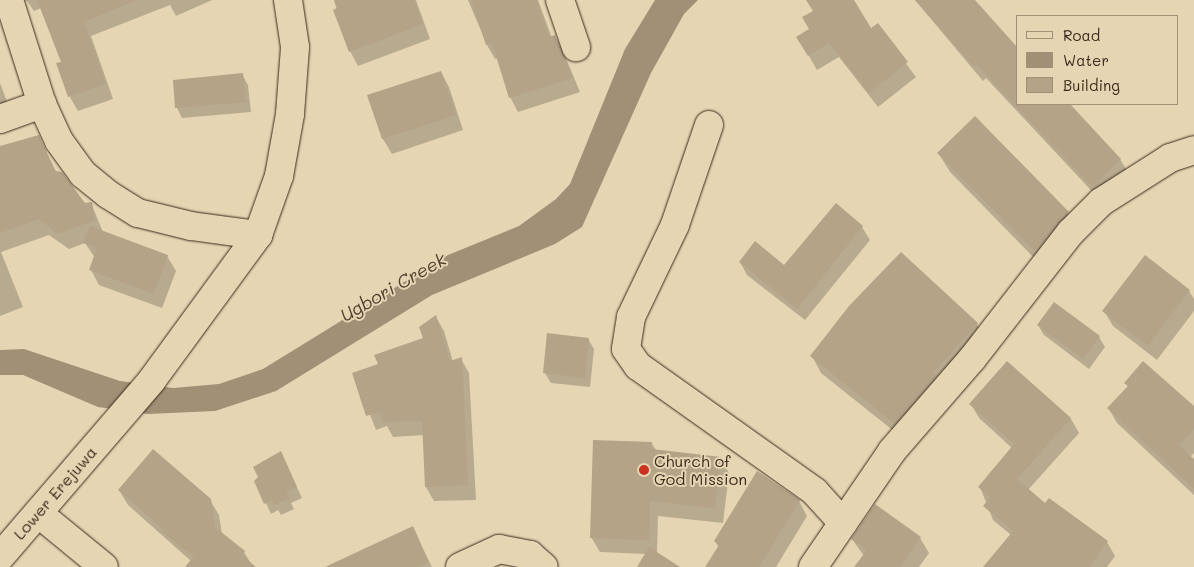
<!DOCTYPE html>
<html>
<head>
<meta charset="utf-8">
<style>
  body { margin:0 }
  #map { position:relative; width:1194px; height:567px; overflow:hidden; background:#e6d5b2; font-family:Mali,sans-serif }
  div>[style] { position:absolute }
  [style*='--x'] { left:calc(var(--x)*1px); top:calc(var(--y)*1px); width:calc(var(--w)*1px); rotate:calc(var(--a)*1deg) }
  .water>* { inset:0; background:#a19076 }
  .shadow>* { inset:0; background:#0003 }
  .building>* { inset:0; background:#b4a386 }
  .roads { filter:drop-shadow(0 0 1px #3b2a1e) drop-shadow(0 0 1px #3b2a1e) }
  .minor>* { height:28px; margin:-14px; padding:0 14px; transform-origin:14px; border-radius:14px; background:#e6d5b2 }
  .dots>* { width:14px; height:14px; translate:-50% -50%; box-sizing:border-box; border:2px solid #e6d5b2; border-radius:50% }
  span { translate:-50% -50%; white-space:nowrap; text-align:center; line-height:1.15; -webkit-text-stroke:4px #e6d5b2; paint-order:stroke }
  .poi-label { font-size:16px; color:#3b2a1e }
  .left { translate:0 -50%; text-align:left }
  .street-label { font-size:16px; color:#3b2a1e }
  .water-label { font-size:18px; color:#4f3e30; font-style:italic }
  .legend { position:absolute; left:1016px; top:15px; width:162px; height:90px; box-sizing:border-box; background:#e6d5b2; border:1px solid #a29177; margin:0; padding:6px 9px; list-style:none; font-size:15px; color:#3b2a1e }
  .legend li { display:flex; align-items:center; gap:10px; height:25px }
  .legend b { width:25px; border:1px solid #a29177 }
</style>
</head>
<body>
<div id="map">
  <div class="water">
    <div style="clip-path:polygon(655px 0,698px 0,684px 14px,651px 73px,582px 227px,555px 244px,432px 295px,276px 391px,215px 411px,148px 414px,98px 407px,23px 375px,0 375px,0 350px,24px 349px,120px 381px,173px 388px,219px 384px,263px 369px,448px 255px,519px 226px,556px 199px,570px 184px,625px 49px)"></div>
  </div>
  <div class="shadow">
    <div style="clip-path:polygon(19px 0,212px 0,176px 16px,170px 5px,91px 36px,113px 99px,78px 111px,70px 97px,58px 64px,62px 62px,41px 8px,34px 11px,27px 1px)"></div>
    <div style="clip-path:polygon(334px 0,416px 0,430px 39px,358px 66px,350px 51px)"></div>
    <div style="clip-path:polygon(468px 0,538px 0,552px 38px,555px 37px,563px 51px,580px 92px,518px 112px,510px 97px,498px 58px,495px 59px,487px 45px)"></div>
    <div style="clip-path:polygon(807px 0,853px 0,871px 30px,877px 25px,916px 77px,878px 107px,839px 57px,817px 70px,798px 37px,810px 30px,814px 11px)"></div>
    <div style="clip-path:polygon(915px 0,974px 0,1018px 104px,1069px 104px,1120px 159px,1129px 174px,1101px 201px,986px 78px,983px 81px)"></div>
    <div style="clip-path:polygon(441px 72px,449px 87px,463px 130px,392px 154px,383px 139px,369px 96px)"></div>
    <div style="clip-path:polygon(242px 74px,248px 85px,251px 112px,182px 118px,177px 108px,174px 81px)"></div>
    <div style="clip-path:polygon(0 83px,11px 112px,0 116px)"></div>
    <div style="clip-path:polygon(38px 136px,57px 173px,84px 204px,91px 203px,103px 232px,167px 256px,176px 271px,162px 308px,99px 285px,91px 270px,95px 258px,85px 243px,69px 249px,49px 235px,1px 252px,23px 307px,0 316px,0 148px)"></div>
    <div style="clip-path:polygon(939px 154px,1068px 213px,1079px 231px,1045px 269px,950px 172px)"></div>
    <div style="clip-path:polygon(836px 204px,862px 227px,870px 240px,805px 320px,747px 275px,740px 262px,784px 266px)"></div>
    <div style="clip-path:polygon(901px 253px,977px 324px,987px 341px,905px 440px,821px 373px,812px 356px)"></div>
    <div style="clip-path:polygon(1189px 291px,1194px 299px,1194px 311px,1157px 360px,1113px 326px,1104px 311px)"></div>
    <div style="clip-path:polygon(436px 317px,444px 331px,453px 362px,461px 359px,469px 373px,476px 500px,434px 501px,426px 487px,424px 435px,393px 437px,387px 426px,376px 430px,354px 374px,379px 365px,424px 339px)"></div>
    <div style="clip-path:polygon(1038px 325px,1099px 337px,1105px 347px,1089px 369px,1044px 335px)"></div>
    <div style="clip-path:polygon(588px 339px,594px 349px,590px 387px,551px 383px,545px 373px)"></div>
    <div style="clip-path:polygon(1007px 362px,1071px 419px,1079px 433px,1028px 490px,1046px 505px,1107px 542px,1115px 556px,1107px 567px,985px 567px,1011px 535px,993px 520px,980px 487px,1012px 448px,979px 418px,971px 404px)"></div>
    <div style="clip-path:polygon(1126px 383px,1194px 408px,1194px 453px,1190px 457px,1194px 461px,1194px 495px,1117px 423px,1109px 409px,1128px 387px)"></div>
    <div style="clip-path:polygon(652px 444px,656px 450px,720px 458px,729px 473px,723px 523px,658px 516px,657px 554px,678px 567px,638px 567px,646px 554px,600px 552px,591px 537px)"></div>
    <div style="clip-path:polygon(281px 453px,302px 498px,291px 503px,294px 509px,281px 515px,278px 510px,271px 514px,256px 481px)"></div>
    <div style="clip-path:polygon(119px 490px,210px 500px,219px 515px,222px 534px,244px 552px,253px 567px,187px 567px,191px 561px,128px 505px)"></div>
    <div style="clip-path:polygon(799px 501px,807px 516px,776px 567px,707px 567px,719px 548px,715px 541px)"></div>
    <div style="clip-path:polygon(875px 506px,920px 538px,929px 553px,919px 567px,855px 567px,864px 556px,852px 539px)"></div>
    <div style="clip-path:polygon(412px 528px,432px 567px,348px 567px)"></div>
  </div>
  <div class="building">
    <div style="clip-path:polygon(37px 0,137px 0,84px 22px,106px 84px,68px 97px,56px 63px,61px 62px)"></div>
    <div style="clip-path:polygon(334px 0,414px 0,423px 24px,349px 52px,333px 10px,337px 8px)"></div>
    <div style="clip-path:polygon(471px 0,537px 0,549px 37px,555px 35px,573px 78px,509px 98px,492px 43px,486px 45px)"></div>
    <div style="clip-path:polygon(806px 0,854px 0,871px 28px,878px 23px,908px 62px,869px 93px,829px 43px,808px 56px,796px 37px,809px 29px,802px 17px,813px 11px)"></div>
    <div style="clip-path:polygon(915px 0,975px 0,1018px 48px,1018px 104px,1070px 104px,1121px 159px,1092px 187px,976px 64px,974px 67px)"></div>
    <div style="clip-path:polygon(441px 71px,456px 115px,382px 139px,367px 95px)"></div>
    <div style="clip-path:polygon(243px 73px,246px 102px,175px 108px,173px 80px)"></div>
    <div style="clip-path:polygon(975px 116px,1069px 212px,1034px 251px,937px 153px)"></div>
    <div style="clip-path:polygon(39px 135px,55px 171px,62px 172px,85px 203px,92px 202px,95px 220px,58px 234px,39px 219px,0 233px,0 146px)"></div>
    <div style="clip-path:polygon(836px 203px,863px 226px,797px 309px,739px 262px,755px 241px,784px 265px)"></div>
    <div style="clip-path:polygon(90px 226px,168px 255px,154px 294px,89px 270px,97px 248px,83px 243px)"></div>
    <div style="clip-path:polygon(901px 252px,978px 323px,933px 373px,936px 376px,895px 424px,810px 356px,849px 306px)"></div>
    <div style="clip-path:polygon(1145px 255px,1190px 290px,1148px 346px,1102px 311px)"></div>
    <div style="clip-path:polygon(1054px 302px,1100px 336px,1083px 359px,1037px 325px)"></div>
    <div style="clip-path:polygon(436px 315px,450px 361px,462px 357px,468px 485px,425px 487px,422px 421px,383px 422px,380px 412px,366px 416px,352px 373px,378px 364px,374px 355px,423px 338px,419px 327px)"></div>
    <div style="clip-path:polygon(547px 333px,589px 338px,585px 378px,543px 373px)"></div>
    <div style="clip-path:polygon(1007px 361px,1071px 418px,1017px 479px,1045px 503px,1049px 498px,1108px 541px,1089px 567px,983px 567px,1013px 531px,983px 506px,990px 497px,978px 487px,1014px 444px,969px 404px)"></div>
    <div style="clip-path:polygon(1143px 361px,1194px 406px,1194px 429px,1179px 445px,1194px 459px,1194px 489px,1107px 408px,1128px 386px,1124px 383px)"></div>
    <div style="clip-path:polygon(593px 440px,652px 442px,652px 449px,721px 457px,715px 508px,650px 501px,649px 540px,590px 538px)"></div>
    <div style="clip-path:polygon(153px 449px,211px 499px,215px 527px,245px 551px,242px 555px,256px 567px,185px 567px,194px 556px,162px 532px,164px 530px,118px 490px)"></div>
    <div style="clip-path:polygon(281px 451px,297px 487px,286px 492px,289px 499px,274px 505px,272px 500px,264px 504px,254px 481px,258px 477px,253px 467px)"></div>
    <div style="clip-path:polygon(757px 471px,800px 500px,759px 567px,705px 567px,719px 545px,714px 541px)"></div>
    <div style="clip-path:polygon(875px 504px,921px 537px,900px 567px,854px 567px,867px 550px,851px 539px)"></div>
    <div style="clip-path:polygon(413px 526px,429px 562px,418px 567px,325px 567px)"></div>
    <div style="clip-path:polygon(649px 547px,680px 567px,637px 567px)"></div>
  </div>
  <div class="roads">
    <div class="minor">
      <div style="--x:9;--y:0;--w:109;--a:72.4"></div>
      <div style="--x:42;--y:104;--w:41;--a:65.3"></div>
      <div style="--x:59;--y:141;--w:41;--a:54"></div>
      <div style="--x:83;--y:174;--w:33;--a:39"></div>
      <div style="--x:109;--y:195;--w:34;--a:32"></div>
      <div style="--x:138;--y:213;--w:55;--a:13.8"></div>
      <div style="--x:191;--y:226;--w:68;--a:7.7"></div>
      <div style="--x:560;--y:0;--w:50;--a:71.2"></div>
      <div style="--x:0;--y:119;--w:45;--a:-19.7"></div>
      <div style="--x:709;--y:125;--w:106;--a:108.8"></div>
      <div style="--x:675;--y:225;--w:102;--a:115.6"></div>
      <div style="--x:631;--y:317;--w:32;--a:99"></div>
      <div style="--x:626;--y:349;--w:21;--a:55"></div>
      <div style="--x:638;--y:366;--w:217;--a:35.4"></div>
      <div style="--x:815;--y:492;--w:42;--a:47.9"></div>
      <div style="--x:38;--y:513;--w:85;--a:39.3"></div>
      <div style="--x:0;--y:557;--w:233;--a:-49.3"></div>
      <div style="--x:152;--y:380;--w:180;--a:-53.8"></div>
      <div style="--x:258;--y:235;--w:63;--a:-70.4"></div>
      <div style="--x:279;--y:176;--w:63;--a:-79.9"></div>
      <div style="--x:290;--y:114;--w:67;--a:-85.7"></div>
      <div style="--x:295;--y:47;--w:48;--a:-98.5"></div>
      <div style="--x:460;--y:567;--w:43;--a:-24.8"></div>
      <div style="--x:499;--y:549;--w:32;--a:11"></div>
      <div style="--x:530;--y:555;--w:18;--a:41"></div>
      <div style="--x:813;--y:567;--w:140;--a:-55.7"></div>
      <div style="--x:892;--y:451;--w:122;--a:-49"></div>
      <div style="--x:972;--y:359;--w:161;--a:-52.1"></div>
      <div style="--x:1071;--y:232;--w:42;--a:-45"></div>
      <div style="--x:1101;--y:202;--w:82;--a:-32.5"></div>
      <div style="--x:1170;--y:158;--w:25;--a:-18"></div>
    </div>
  </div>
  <div class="dots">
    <div style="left:644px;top:470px;background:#c8321e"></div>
  </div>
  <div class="poi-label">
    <span class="left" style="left:654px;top:470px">Church of<br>God Mission</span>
  </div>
  <div class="street-label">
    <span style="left:55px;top:493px;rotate:-49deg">Lower Erejuwa</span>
  </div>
  <div class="water-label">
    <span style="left:393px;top:287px;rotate:-30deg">Ugbori Creek</span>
  </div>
  <ul class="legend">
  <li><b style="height:6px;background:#e6d5b2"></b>Road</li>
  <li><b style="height:14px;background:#a19076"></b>Water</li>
  <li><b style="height:14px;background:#b4a386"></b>Building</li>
  </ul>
</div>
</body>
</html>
